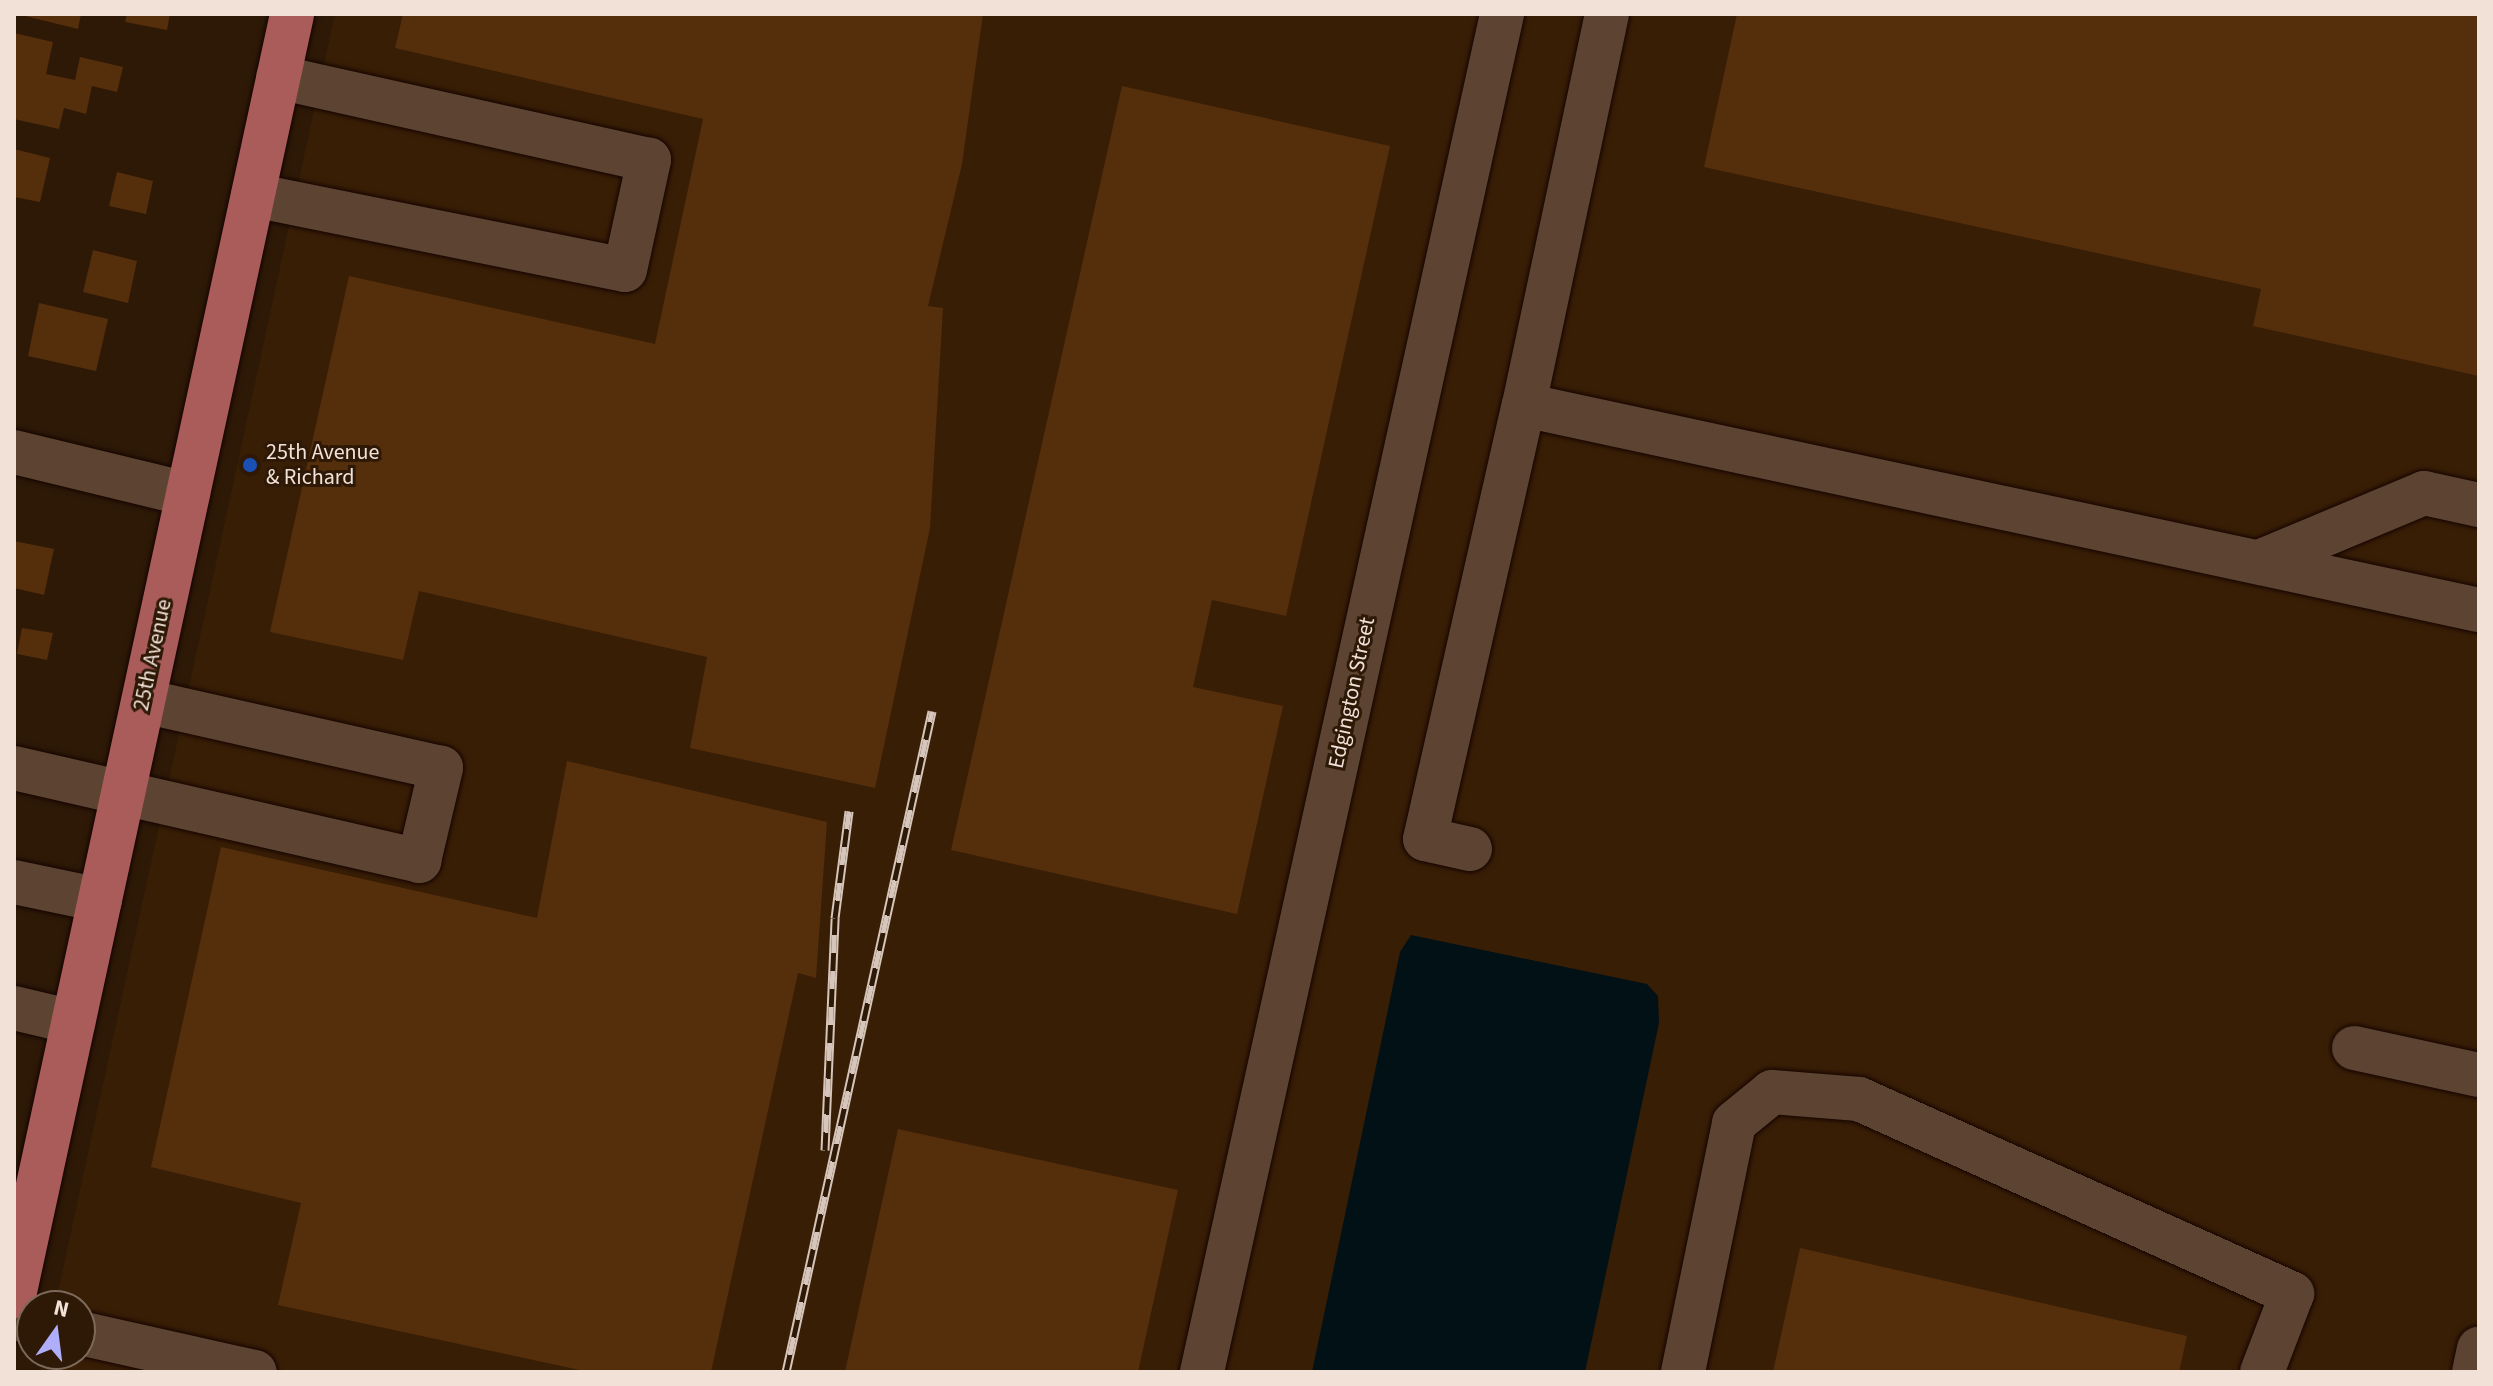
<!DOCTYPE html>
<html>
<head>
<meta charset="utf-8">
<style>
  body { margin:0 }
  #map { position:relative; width:2493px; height:1386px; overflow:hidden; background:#2e1907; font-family:"Source Sans 3",sans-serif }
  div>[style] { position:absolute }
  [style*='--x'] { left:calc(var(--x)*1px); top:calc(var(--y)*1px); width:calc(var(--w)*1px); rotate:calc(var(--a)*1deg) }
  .built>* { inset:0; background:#391e06 }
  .water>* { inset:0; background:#021115 }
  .building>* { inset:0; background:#552e0c }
  .roads { filter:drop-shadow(0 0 2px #150400) drop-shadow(0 0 2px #150400) }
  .minor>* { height:44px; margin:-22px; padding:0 22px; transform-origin:22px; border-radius:22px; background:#5d4432 }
  .major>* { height:44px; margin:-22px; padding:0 22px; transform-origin:22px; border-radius:22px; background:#aa5c5b }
  .rail>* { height:9px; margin-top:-4.5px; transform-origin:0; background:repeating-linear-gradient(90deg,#2e1907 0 18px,#d6c5ba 0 36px); box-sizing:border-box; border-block:2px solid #d6c5ba }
  .dots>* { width:22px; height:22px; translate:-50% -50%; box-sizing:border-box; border:4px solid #2e1907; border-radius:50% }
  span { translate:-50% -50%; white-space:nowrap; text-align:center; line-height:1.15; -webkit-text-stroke:6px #2e1907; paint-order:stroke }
  .poi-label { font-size:22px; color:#f1e1d7 }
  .left { translate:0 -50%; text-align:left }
  .street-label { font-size:22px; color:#f1e1d7 }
  .frame { position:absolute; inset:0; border:16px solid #f1e1d7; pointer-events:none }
  .north { position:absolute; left:16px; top:1290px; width:80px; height:80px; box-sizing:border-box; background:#2e1907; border:2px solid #7c695a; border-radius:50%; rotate:14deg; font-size:22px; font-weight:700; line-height:32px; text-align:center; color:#f1e1d7 }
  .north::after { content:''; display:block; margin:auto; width:28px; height:36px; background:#afaefa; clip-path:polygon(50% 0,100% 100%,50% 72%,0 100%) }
</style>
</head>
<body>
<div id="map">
  <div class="built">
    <div style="clip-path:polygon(335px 14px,2479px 14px,2479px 1372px,40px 1372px,44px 1354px,80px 1354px,80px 1306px,55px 1306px)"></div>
  </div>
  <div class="water">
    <div style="clip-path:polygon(1411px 935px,1647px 984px,1658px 996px,1659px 1023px,1585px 1372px,1312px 1372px,1400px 952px)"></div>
  </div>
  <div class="building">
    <div style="clip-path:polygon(17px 14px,81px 14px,78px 29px)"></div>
    <div style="clip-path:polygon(127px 14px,170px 14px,167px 30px,125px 22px)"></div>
    <div style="clip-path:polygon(403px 14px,983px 14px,962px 164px,928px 306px,943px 308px,930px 528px,875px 788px,690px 748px,707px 657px,419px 591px,403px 660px,270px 632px,349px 276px,655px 344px,703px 119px,395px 48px)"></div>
    <div style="clip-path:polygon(1737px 14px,2479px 14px,2479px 376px,2253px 326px,2261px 289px,1704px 167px)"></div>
    <div style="clip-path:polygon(14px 33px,53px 42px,46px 74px,75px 80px,80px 57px,123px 67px,117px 92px,92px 86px,86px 114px,64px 108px,59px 129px,14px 119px)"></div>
    <div style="clip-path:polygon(1122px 86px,1390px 146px,1286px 616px,1212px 600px,1193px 687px,1283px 706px,1237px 914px,951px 850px)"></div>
    <div style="clip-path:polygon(14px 149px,50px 158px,40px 202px,14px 197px)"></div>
    <div style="clip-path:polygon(117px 172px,153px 181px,146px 214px,109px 206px)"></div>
    <div style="clip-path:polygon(93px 250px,137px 261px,128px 303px,83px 292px)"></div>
    <div style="clip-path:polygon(39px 303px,108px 319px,96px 371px,28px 356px)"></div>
    <div style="clip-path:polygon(14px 541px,54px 549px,44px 595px,14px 588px)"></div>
    <div style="clip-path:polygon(22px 628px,53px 633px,47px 660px,17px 654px)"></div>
    <div style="clip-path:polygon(567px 761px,827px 822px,816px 978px,798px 973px,711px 1372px,589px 1372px,278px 1305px,301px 1203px,151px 1167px,221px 847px,537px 918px)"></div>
    <div style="clip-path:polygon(898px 1129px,1178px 1190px,1138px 1372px,845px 1372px)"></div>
    <div style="clip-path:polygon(1800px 1248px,2187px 1336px,2179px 1372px,1773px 1372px)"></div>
  </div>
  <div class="roads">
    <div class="minor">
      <div style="--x:1607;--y:14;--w:400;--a:102"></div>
      <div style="--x:1524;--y:405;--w:977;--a:12.12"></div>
      <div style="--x:253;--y:195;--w:379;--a:11.4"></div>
      <div style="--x:625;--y:270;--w:113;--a:-77.7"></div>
      <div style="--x:649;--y:160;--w:380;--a:-167.4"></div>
      <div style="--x:14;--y:452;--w:179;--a:13.6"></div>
      <div style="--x:2259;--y:562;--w:179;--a:-22.7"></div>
      <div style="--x:2424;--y:493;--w:56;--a:12.3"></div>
      <div style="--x:14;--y:768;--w:416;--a:12.9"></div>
      <div style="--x:419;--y:861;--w:96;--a:-76.7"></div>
      <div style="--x:441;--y:768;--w:305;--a:-167.3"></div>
      <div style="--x:1470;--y:849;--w:46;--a:-167.5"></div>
      <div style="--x:1425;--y:839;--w:445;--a:-77.2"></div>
      <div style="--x:14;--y:882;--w:88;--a:11.8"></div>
      <div style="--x:14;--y:1008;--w:61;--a:13.3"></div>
      <div style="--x:2354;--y:1048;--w:128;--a:12.2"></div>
      <div style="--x:14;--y:1318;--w:18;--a:13"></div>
      <div style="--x:80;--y:1333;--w:179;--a:12.6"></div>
      <div style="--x:1202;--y:1372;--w:1391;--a:-77.54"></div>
      <div style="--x:1683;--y:1372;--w:254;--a:-78.4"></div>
      <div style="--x:1734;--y:1123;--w:49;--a:-39.2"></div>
      <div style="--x:1772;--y:1092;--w:87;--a:4.6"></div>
      <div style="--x:1859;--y:1099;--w:475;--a:24.2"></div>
      <div style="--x:2292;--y:1294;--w:84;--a:111"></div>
      <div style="--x:2474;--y:1372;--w:24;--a:-78"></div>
    </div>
    <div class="major">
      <div style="--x:14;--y:1296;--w:1312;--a:-77.76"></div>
    </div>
  </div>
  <div class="rail">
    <div style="--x:825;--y:1150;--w:232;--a:-87.5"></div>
    <div style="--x:835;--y:918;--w:108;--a:-82.5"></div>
    <div style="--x:786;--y:1372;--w:677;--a:-77.54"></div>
  </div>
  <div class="dots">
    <div style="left:250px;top:465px;background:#1a4fb4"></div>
  </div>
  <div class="poi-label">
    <span class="left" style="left:266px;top:465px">25th Avenue<br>&amp; Richard</span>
  </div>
  <div class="street-label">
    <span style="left:153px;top:655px;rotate:-78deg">25th Avenue</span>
    <span style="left:1352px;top:693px;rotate:-78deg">Edgington Street</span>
  </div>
  <div class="frame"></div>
  <div class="north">N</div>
</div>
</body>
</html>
